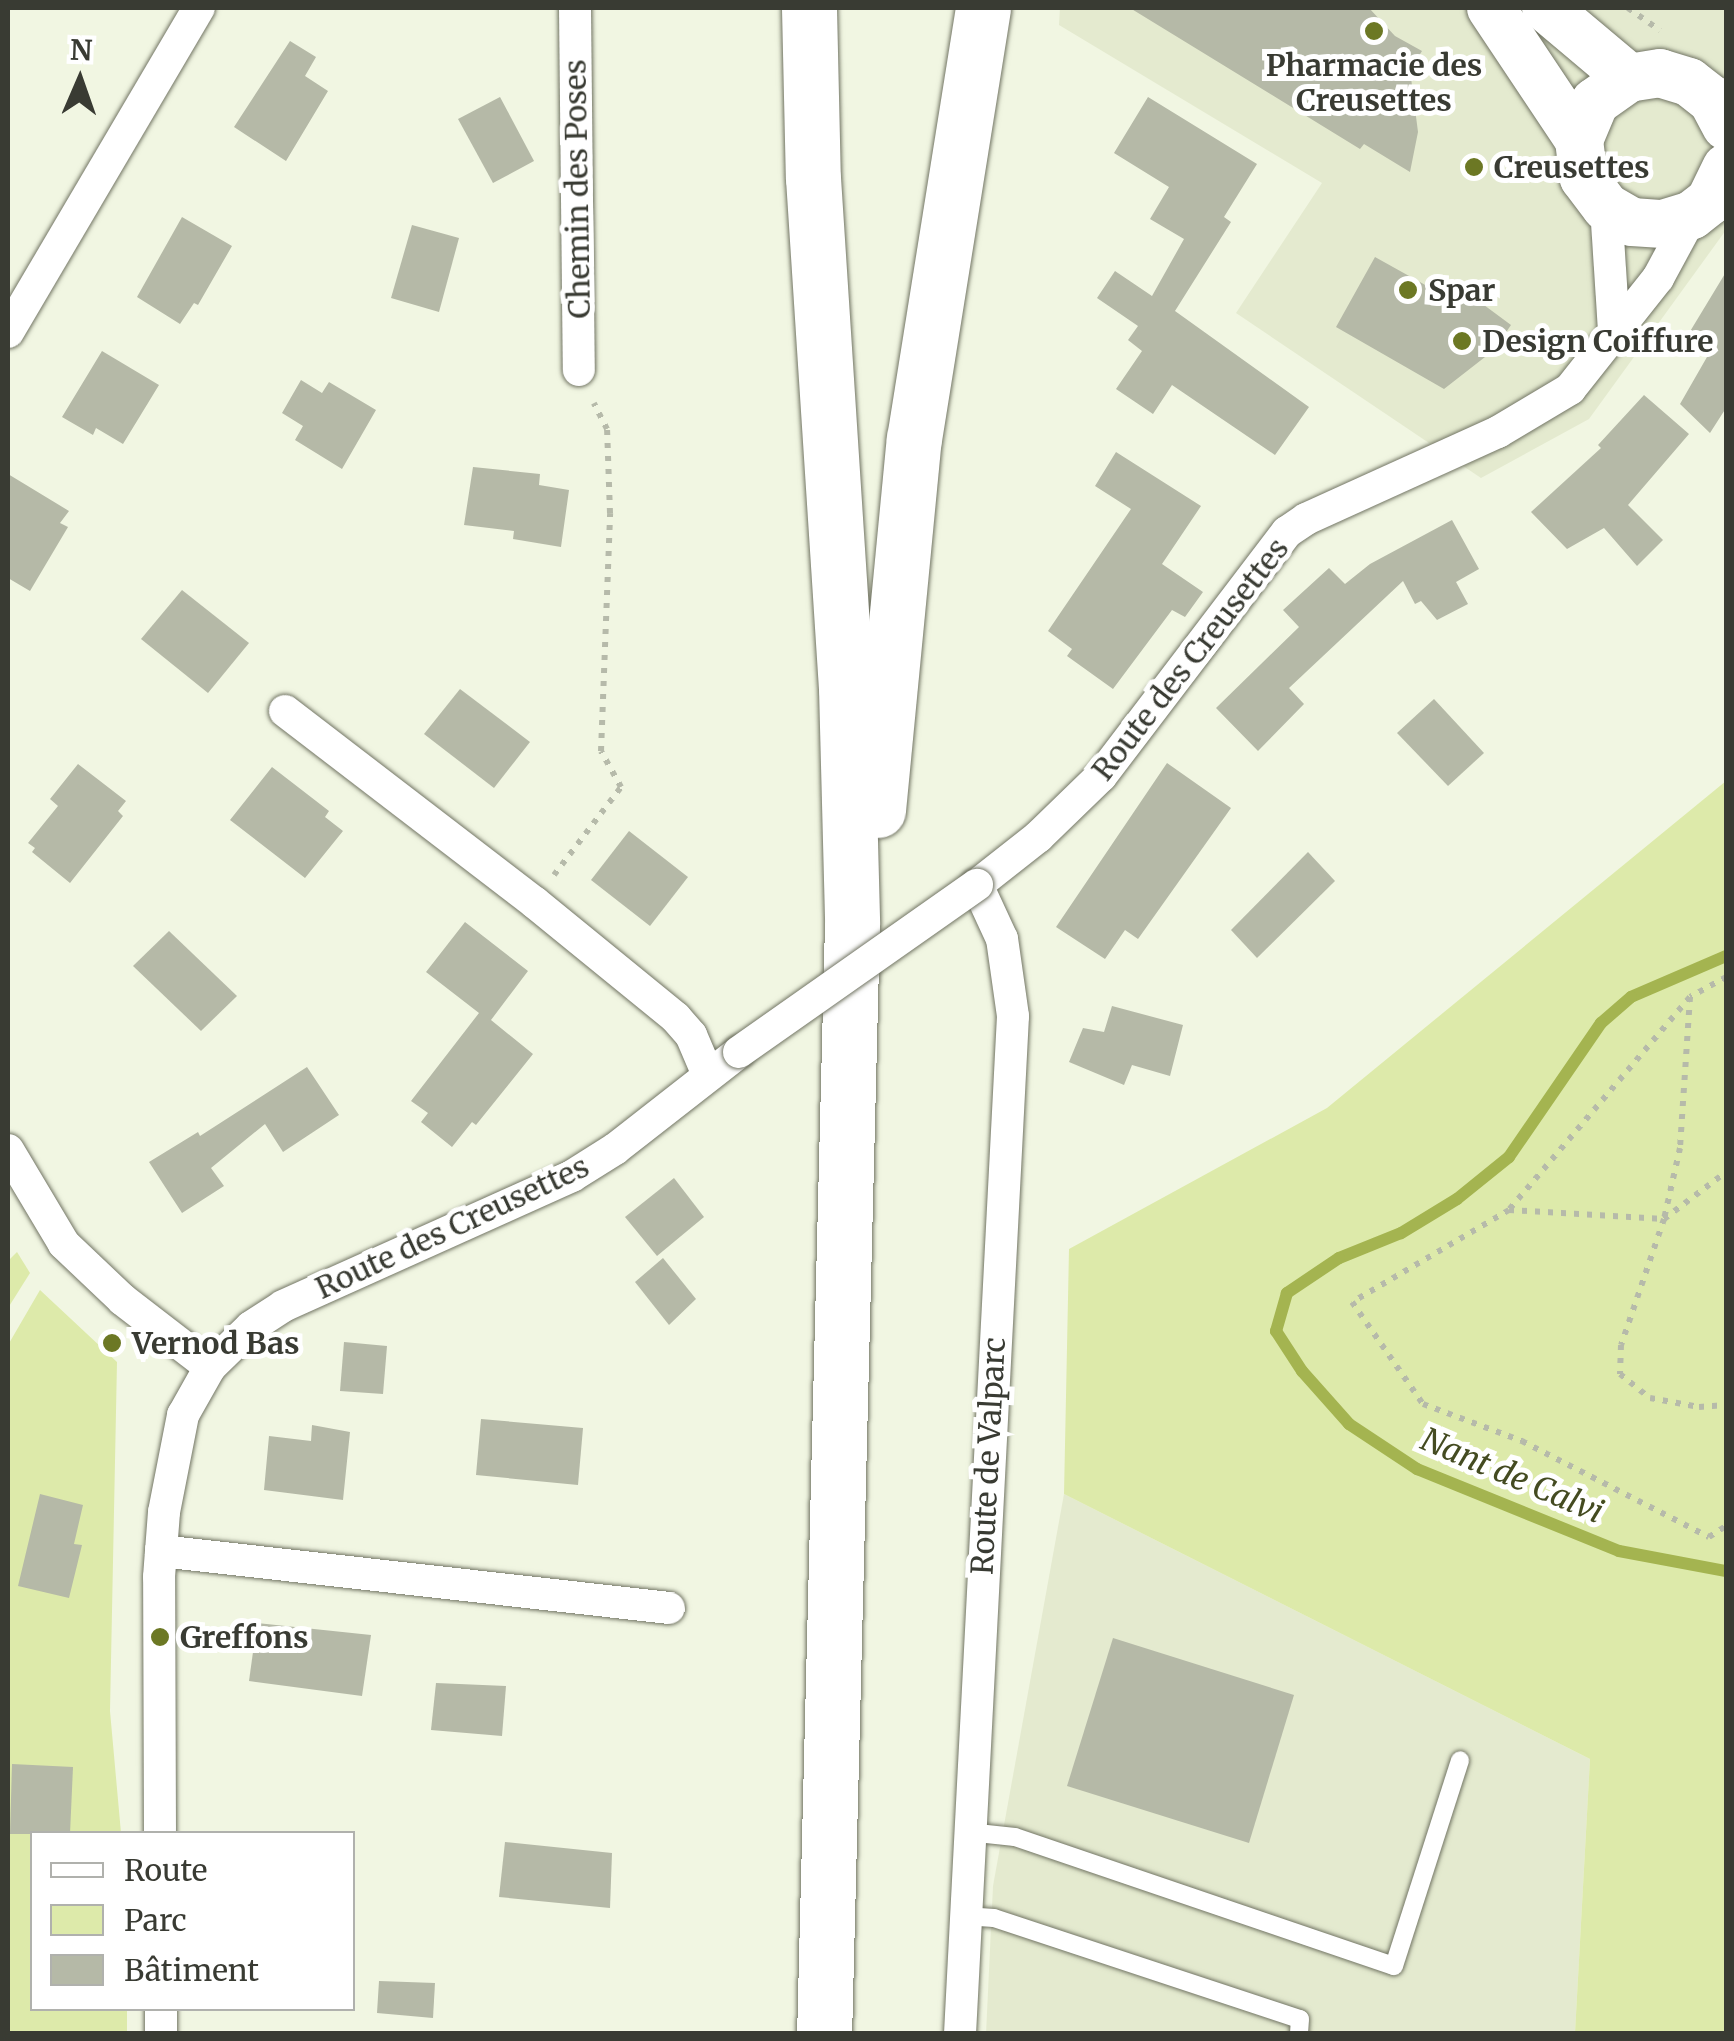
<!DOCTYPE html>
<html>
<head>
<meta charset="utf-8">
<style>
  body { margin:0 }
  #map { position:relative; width:1734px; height:2041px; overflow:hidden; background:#f1f6e2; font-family:Merriweather,serif }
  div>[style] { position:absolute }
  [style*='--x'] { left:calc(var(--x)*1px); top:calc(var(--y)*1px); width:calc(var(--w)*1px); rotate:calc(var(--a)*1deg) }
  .built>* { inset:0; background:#e4eacf }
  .green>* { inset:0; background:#ddeaaa }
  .stream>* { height:12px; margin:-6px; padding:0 6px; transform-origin:6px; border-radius:6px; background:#a4b450 }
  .building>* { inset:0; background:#b5b9a7 }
  .path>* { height:6px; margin-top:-3px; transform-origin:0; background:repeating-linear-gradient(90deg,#b6baaa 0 5px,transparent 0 13px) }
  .roads { filter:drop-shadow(0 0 2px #727564) drop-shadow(0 0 2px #727564) }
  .lane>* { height:18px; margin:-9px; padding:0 9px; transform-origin:9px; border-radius:9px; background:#fff }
  .street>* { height:32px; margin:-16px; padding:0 16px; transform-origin:16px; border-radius:16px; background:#fff }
  .secondary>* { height:48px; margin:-24px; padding:0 24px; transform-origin:24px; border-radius:24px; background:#fff }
  .highway>* { height:55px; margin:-27.5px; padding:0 27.5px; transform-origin:27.5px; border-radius:27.5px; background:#fff }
  .bridges { filter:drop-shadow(0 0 2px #727564) drop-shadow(0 0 2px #727564) }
  .street-bridge>* { height:32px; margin:-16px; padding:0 16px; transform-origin:16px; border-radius:16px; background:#fff }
  .dots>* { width:28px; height:28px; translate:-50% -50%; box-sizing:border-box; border:5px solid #fff; border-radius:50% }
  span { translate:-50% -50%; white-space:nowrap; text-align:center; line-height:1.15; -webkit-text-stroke:10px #fff; paint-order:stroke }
  .poi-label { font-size:30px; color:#393b33; font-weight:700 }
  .left { translate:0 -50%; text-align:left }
  .street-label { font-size:30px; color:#393b33 }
  .water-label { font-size:32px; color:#444b21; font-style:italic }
  .frame { position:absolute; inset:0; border:10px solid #393b33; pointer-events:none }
  .legend { position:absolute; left:30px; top:1831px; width:325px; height:180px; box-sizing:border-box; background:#fff; border:2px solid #b0b1ad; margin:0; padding:12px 18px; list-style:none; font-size:30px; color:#393b33 }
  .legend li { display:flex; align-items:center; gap:20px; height:50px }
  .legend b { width:50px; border:2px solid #b0b1ad }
  .north { position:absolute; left:30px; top:30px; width:100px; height:100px; -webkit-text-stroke:8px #fff; paint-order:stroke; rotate:2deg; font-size:28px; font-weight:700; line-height:40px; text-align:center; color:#393b33 }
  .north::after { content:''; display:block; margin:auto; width:35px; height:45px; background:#393b33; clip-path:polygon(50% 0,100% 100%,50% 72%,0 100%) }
</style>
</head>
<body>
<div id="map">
  <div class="built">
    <div style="clip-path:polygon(1060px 8px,1726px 8px,1726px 230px,1589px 419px,1481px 478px,1236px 313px,1322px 183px,1059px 25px)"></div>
    <div style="clip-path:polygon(1064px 1494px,1590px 1759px,1575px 2033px,986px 2034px,993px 1886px)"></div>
  </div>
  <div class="green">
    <div style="clip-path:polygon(1726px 781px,1726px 2033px,1575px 2033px,1590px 1759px,1064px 1494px,1069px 1249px,1327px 1108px)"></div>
    <div style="clip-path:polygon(17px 1252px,30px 1273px,8px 1308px,8px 1261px)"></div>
    <div style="clip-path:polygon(40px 1290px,117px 1362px,110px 1711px,121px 1833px,32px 1834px,32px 2008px,127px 2009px,127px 2033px,8px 2034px,8px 1345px)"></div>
  </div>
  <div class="stream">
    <div style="--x:1726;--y:956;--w:103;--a:156.7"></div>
    <div style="--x:1631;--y:997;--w:40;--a:139"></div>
    <div style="--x:1601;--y:1023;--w:163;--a:124.5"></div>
    <div style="--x:1509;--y:1157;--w:67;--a:141.1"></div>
    <div style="--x:1457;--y:1199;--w:66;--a:148.7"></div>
    <div style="--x:1401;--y:1233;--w:67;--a:158"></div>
    <div style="--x:1339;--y:1258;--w:63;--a:146.1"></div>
    <div style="--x:1287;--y:1293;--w:40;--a:106"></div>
    <div style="--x:1276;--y:1331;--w:48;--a:57"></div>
    <div style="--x:1302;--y:1371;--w:71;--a:48.4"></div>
    <div style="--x:1349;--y:1424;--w:82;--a:33.5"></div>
    <div style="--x:1417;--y:1469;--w:218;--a:22.1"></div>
    <div style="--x:1619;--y:1551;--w:109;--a:10.6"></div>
  </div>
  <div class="building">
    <div style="clip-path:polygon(1130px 8px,1369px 8px,1395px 36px,1422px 51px,1410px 70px,1418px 132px,1410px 172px,1364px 144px,1360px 149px)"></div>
    <div style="clip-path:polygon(290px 41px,316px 57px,305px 76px,328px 91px,286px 161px,234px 127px)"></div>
    <div style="clip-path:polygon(500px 97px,534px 161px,493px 183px,458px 119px)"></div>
    <div style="clip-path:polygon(1148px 97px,1257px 164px,1224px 217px,1231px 222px,1175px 311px,1309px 407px,1275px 455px,1172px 385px,1153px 414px,1116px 389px,1142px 351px,1128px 340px,1138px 326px,1097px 298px,1115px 271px,1152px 296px,1184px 239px,1150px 219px,1169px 187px,1114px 153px)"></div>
    <div style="clip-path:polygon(182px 217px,232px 246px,198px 305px,194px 303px,180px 324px,137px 297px)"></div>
    <div style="clip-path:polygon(412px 225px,459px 238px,439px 312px,391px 298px)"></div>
    <div style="clip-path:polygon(1375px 257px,1454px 301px,1461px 288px,1511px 325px,1494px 350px,1444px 389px,1336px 327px)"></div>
    <div style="clip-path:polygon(1726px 272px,1726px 408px,1710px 433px,1680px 404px,1707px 357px,1683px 343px)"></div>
    <div style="clip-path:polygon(102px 351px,159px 385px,123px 444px,96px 428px,93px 435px,62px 417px)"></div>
    <div style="clip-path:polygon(301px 380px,322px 393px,329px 382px,376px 410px,342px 469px,295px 440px,303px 426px,282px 413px)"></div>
    <div style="clip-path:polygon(1644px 395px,1689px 434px,1628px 505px,1663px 540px,1637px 566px,1604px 528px,1567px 549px,1531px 512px,1601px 448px,1598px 445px)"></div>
    <div style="clip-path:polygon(1116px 452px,1201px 506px,1162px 564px,1203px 592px,1185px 617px,1172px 610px,1113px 689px,1067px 656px,1072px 649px,1048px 631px,1131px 509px,1095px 486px)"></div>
    <div style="clip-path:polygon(473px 467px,540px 474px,539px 485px,569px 490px,561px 547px,513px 539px,514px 531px,464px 525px)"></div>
    <div style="clip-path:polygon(8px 474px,69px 511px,60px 523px,68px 527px,30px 591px,8px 578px)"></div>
    <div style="clip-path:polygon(1452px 520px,1479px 569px,1456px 582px,1468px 604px,1437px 620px,1421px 601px,1415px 604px,1403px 581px,1289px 688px,1304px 704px,1258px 751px,1216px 708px,1299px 627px,1283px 610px,1329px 568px,1345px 584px,1370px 564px)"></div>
    <div style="clip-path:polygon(182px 590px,249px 643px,208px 693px,141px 639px)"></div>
    <div style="clip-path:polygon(460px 689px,530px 742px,494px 788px,424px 734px)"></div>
    <div style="clip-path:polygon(1434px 699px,1484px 753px,1448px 786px,1397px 733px)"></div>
    <div style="clip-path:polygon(1167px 763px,1231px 808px,1138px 939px,1125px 930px,1105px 959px,1056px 927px)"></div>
    <div style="clip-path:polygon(78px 764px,126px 801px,118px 811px,123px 816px,70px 883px,32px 852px,35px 848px,28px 843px,58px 806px,50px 799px)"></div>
    <div style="clip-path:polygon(272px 767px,329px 811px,325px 817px,343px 831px,305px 878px,230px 820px)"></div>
    <div style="clip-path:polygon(629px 831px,688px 877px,650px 926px,591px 880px)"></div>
    <div style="clip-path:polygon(1308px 852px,1335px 881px,1257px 958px,1231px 930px)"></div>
    <div style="clip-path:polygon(465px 922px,528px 971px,491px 1020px,533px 1054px,476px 1125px,472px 1122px,452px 1147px,421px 1122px,428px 1113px,411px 1101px,479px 1013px,426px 972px)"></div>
    <div style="clip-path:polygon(169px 931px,237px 996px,201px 1031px,133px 966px)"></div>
    <div style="clip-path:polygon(1112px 1006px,1183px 1025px,1170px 1076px,1132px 1065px,1124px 1085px,1069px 1062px,1083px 1028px,1104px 1032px)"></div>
    <div style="clip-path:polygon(307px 1067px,339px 1115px,283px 1152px,265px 1124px,211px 1168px,224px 1186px,182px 1213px,149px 1162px,198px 1132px,200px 1136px)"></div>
    <div style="clip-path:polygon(674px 1178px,704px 1217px,657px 1256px,625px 1217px)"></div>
    <div style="clip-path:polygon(663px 1258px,696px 1299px,669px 1325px,635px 1282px)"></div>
    <div style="clip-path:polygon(344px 1342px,387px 1346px,383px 1394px,340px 1391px)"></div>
    <div style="clip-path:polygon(481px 1419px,583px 1428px,578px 1485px,476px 1475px)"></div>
    <div style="clip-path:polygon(312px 1425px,350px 1432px,343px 1500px,264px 1490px,269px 1436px,311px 1441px)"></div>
    <div style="clip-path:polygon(40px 1494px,83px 1505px,74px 1544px,82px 1545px,69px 1598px,18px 1586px)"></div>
    <div style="clip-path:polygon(257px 1623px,371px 1635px,362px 1696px,249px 1681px)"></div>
    <div style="clip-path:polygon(1113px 1638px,1294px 1695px,1249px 1843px,1067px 1786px)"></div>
    <div style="clip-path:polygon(436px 1683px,506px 1686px,502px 1736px,431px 1730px)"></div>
    <div style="clip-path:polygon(12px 1764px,73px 1767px,70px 1834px,10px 1834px)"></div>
    <div style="clip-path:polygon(505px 1842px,612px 1853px,610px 1908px,499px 1897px)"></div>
    <div style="clip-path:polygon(379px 1981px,435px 1983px,433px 2018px,377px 2013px)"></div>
  </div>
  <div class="path">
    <div style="--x:1628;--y:8;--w:39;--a:35"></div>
    <div style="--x:554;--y:875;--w:111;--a:-52.7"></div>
    <div style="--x:621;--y:787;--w:41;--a:-119.1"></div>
    <div style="--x:601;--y:751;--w:238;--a:-87.8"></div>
    <div style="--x:610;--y:513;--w:84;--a:-92"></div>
    <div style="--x:607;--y:429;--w:29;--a:-117"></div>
    <div style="--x:1726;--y:977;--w:41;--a:150.9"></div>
    <div style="--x:1690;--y:997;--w:151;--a:93.8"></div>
    <div style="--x:1680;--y:1148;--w:73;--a:102.7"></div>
    <div style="--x:1664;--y:1219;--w:133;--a:108.8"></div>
    <div style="--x:1621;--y:1345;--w:29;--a:92"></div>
    <div style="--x:1620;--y:1374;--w:38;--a:39"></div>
    <div style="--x:1650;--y:1398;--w:50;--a:10.4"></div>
    <div style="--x:1699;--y:1407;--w:27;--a:-4"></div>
    <div style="--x:1690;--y:997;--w:280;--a:130.4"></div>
    <div style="--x:1509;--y:1210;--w:182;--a:149.6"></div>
    <div style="--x:1352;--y:1302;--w:124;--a:55.2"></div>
    <div style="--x:1423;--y:1404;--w:106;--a:20.5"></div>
    <div style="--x:1522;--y:1441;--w:210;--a:27.2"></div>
    <div style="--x:1709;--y:1537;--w:20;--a:-33"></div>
    <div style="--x:1509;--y:1210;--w:155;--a:3.3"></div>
    <div style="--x:1664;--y:1219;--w:78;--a:-37.2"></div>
  </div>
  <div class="roads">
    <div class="lane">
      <div style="--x:968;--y:1832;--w:47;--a:6.1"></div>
      <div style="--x:1015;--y:1837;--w:400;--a:18.8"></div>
      <div style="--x:1394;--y:1966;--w:216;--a:-72.2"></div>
      <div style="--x:964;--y:1916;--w:30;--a:4"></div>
      <div style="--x:994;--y:1918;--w:322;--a:18.3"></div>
      <div style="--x:1300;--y:2019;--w:15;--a:94"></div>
    </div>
    <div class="street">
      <div style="--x:575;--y:8;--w:362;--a:89.4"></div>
      <div style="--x:1606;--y:207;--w:123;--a:86.3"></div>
      <div style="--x:8;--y:332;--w:376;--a:-59.5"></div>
      <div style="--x:285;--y:711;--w:314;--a:37.5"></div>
      <div style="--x:534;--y:902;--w:183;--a:39.2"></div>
      <div style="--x:676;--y:1018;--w:23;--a:49"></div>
      <div style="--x:691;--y:1035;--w:43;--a:67"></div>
      <div style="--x:8;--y:1150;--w:109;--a:59.2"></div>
      <div style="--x:64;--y:1244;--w:81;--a:43.5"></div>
      <div style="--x:123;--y:1300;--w:110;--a:37.6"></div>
      <div style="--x:161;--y:1551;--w:511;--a:6.4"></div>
      <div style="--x:160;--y:1834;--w:257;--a:-90.2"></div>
      <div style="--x:159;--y:1577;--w:65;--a:-85.6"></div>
      <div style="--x:164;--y:1512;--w:99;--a:-78.9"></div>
      <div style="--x:183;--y:1415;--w:55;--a:-60.6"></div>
      <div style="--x:210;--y:1367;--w:57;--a:-44.3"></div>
      <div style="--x:251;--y:1327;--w:38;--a:-33"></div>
      <div style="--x:283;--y:1306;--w:317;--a:-24.2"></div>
      <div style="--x:572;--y:1176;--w:51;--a:-32.1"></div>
      <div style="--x:615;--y:1149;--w:157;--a:-38"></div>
      <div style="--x:161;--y:2008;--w:26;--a:90"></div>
      <div style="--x:960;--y:2034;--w:1019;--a:-87.02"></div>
      <div style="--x:1013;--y:1016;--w:78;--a:-98.1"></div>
      <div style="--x:1002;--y:939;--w:60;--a:-114.8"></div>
      <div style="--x:977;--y:885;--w:78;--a:-38.2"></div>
      <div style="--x:1038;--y:837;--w:88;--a:-44.1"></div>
      <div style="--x:1101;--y:776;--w:307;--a:-52.7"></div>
      <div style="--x:1287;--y:532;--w:23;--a:-34"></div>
      <div style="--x:1306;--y:519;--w:211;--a:-24.4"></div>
      <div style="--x:1498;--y:432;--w:84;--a:-30.8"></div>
      <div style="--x:1570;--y:389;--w:142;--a:-51.6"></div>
      <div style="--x:1658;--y:278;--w:72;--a:-61.6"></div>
    </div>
    <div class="secondary">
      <div style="--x:1491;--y:8;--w:159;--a:56.3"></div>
      <div style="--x:1546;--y:8;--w:109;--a:40.1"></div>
      <div style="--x:1726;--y:126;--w:30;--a:-118"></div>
      <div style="--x:1712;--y:100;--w:29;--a:-142"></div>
      <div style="--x:1689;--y:82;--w:30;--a:-163"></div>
      <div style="--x:1660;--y:73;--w:31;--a:171"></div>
      <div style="--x:1629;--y:78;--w:42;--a:144.8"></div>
      <div style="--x:1595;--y:102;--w:41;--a:112.8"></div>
      <div style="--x:1579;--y:140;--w:38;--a:83"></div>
      <div style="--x:1584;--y:178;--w:36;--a:53"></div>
      <div style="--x:1606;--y:207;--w:30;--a:30"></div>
      <div style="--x:1632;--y:222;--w:31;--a:4"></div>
      <div style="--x:1663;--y:224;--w:30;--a:-17"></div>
      <div style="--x:1692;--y:215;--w:23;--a:-38"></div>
      <div style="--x:1710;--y:201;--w:37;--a:-64"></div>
    </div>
    <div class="highway">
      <div style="--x:809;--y:8;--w:170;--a:88.7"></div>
      <div style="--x:813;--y:178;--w:511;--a:86.3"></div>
      <div style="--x:846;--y:688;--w:236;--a:88.5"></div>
      <div style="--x:852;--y:924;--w:1110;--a:91.44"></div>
      <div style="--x:878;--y:810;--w:373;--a:-84.5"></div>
      <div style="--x:914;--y:439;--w:436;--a:-80.9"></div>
    </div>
  </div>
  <div class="bridges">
    <div class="street-bridge">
      <div style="--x:739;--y:1052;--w:291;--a:-35.1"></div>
    </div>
  </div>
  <div class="dots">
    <div style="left:1374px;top:31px;background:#6c7824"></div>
    <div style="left:1474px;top:167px;background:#6c7824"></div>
    <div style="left:1408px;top:290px;background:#6c7824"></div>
    <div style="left:1462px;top:341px;background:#6c7824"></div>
    <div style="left:112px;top:1343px;background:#6c7824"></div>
    <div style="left:160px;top:1637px;background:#6c7824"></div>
  </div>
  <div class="poi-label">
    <span style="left:1374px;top:82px">Pharmacie des<br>Creusettes</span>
    <span class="left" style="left:1494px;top:167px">Creusettes</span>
    <span class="left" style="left:1428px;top:290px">Spar</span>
    <span class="left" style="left:1482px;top:341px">Design Coiffure</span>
    <span class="left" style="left:132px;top:1343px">Vernod Bas</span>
    <span class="left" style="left:180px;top:1637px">Greffons</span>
  </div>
  <div class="street-label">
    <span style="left:577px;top:189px;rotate:-91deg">Chemin des Poses</span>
    <span style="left:1190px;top:659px;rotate:-52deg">Route des Creusettes</span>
    <span style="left:452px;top:1227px;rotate:-25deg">Route des Creusettes</span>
    <span style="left:988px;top:1456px;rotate:-87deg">Route de Valparc</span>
  </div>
  <div class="water-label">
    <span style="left:1512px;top:1476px;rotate:23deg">Nant de Calvi</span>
  </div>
  <div class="frame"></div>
  <ul class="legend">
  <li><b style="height:12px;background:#fff"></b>Route</li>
  <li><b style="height:28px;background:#ddeaaa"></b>Parc</li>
  <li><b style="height:28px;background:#b5b9a7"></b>Bâtiment</li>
  </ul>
  <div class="north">N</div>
</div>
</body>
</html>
